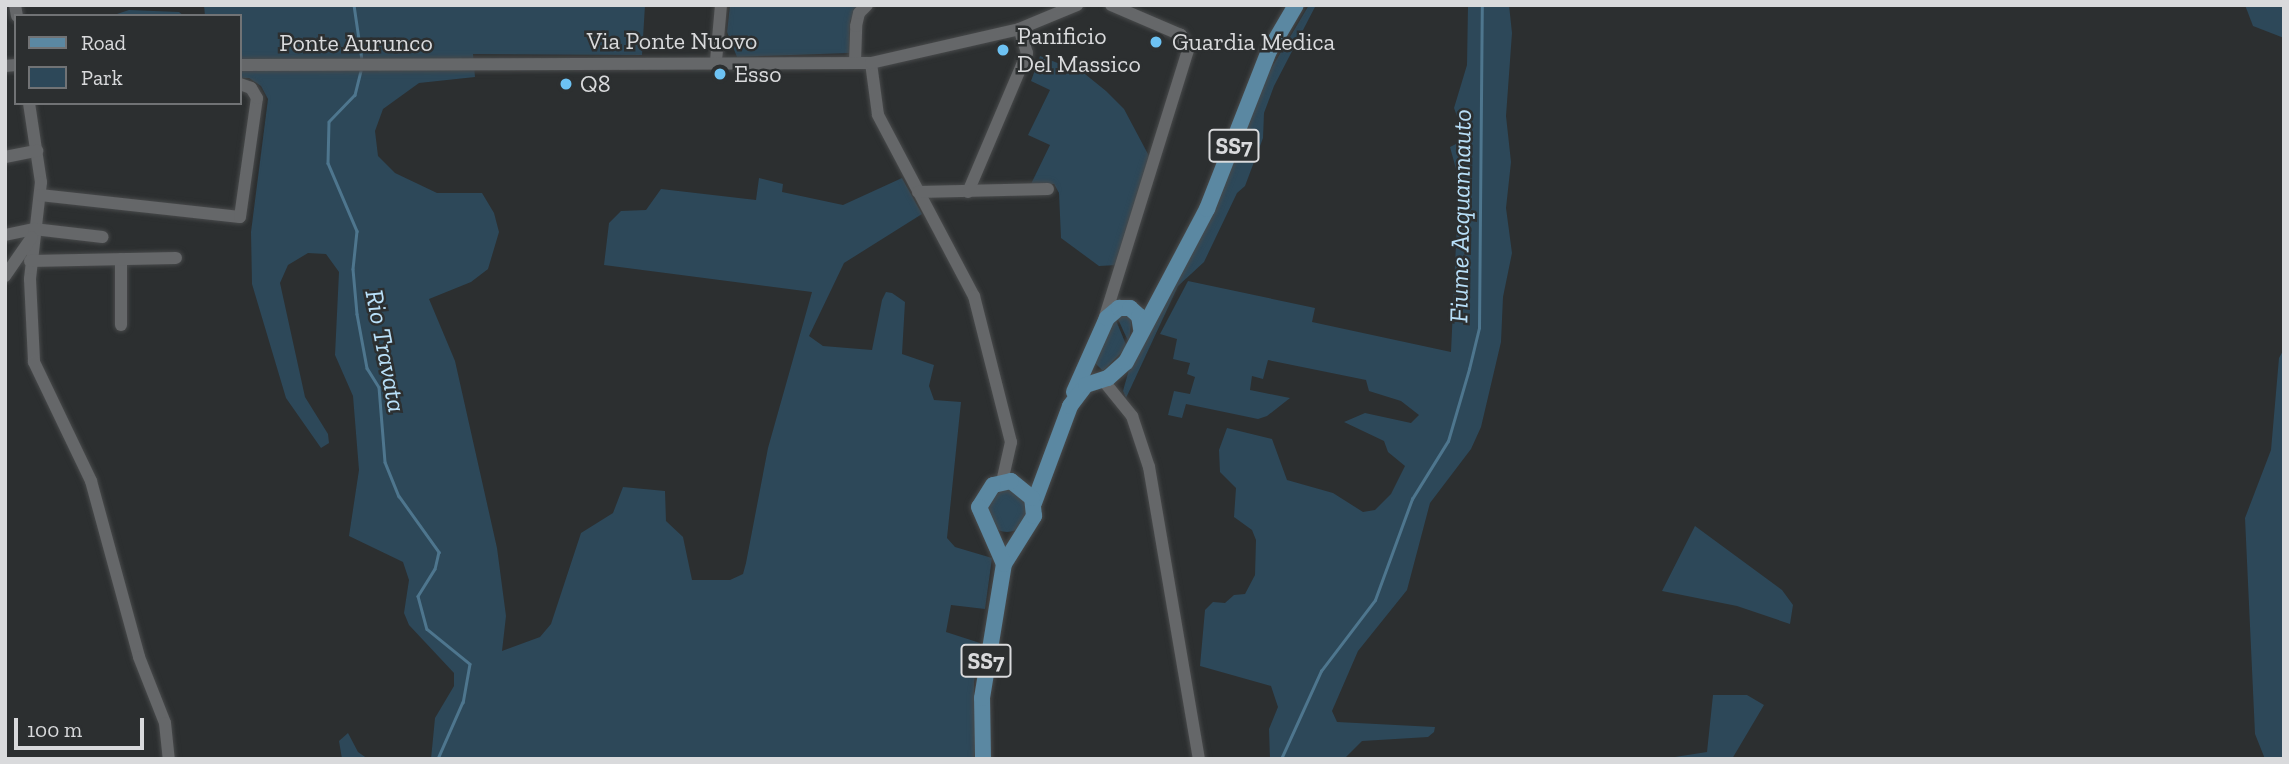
<!DOCTYPE html>
<html>
<head>
<meta charset="utf-8">
<style>
  body { margin:0 }
  #map { position:relative; width:2289px; height:764px; overflow:hidden; background:#2c2f30; font-family:"Zilla Slab",serif }
  div>[style] { position:absolute }
  [style*='--x'] { left:calc(var(--x)*1px); top:calc(var(--y)*1px); width:calc(var(--w)*1px); rotate:calc(var(--a)*1deg) }
  .green>* { inset:0; background:#2d4859 }
  .round { border-radius:50% }
  .stream>* { height:2.5px; margin:-1.25px; padding:0 1.25px; transform-origin:1.25px; border-radius:1.25px; background:#4e768e }
  .roads { filter:drop-shadow(0 0 2px #484a4b) drop-shadow(0 0 2px #484a4b) }
  .minor>* { height:12px; margin:-6px; padding:0 6px; transform-origin:6px; border-radius:6px; background:#656769 }
  .major>* { height:16px; margin:-8px; padding:0 8px; transform-origin:8px; border-radius:8px; background:#5b88a2 }
  .dots>* { width:19px; height:19px; translate:-50% -50%; box-sizing:border-box; border:4px solid #2c2f30; border-radius:50% }
  span { translate:-50% -50%; white-space:nowrap; text-align:center; line-height:1.15; -webkit-text-stroke:5px #2c2f30; paint-order:stroke }
  .shield-label span { padding:2px 5px; background:#2c2f30; border:2px solid; border-radius:5px; -webkit-text-stroke-width:0 }
  .shield-label { font-size:23px; color:#d9dadc; font-weight:700 }
  .poi-label { font-size:24px; color:#d9dadc }
  .left { translate:0 -50%; text-align:left }
  .street-label { font-size:24px; color:#d9dadc }
  .water-label { font-size:26px; color:#b9e0f9; font-style:italic }
  .frame { position:absolute; inset:0; border:7px solid #d9dadc; pointer-events:none }
  .legend { position:absolute; left:14px; top:14px; width:228px; height:91px; box-sizing:border-box; background:#2c2f30; border:2px solid #717375; margin:0; padding:9px 12px; list-style:none; font-size:21px; color:#d9dadc }
  .legend li { display:flex; align-items:center; gap:14px; height:35px }
  .legend b { width:35px; border:2px solid #717375 }
  .scale { position:absolute; left:14px; top:718px; width:130px; height:32px; box-sizing:border-box; border:4px solid #d9dadc; border-top:0; padding-left:9px; font-size:21px; line-height:24px; white-space:nowrap; color:#d9dadc; -webkit-text-stroke:5px #2c2f30; paint-order:stroke }
</style>
</head>
<body>
<div id="map">
  <div class="green">
    <div style="clip-path:polygon(204px 5px,645px 5px,642px 55px,473px 54px,475px 77px,419px 83px,383px 109px,375px 131px,378px 156px,395px 173px,437px 193px,482px 193px,494px 213px,499px 232px,488px 269px,471px 282px,429px 299px,455px 361px,497px 548px,506px 616px,502px 651px,540px 637px,551px 624px,581px 533px,613px 513px,623px 487px,665px 491px,666px 521px,683px 537px,692px 580px,730px 580px,743px 574px,746px 563px,768px 448px,812px 292px,604px 265px,609px 223px,621px 211px,646px 210px,661px 189px,756px 200px,759px 178px,783px 184px,782px 192px,843px 205px,902px 178px,922px 214px,844px 263px,809px 336px,823px 346px,872px 350px,882px 300px,886px 292px,892px 293px,905px 302px,902px 354px,934px 365px,929px 386px,934px 400px,961px 402px,947px 538px,955px 547px,992px 558px,985px 609px,951px 605px,946px 632px,980px 643px,974px 683px,974px 759px,431px 759px,435px 718px,454px 686px,454px 673px,409px 625px,404px 613px,409px 580px,403px 562px,349px 536px,359px 470px,353px 396px,335px 355px,339px 272px,326px 254px,308px 253px,288px 265px,280px 283px,305px 397px,328px 434px,329px 443px,321px 448px,286px 398px,252px 284px,251px 232px,268px 99px,261px 86px,249px 78px,240px 78px,240px 16px,205px 16px)"></div>
    <div style="clip-path:polygon(730px 5px,858px 5px,850px 21px,849px 53px,737px 57px,727px 32px)"></div>
    <div style="clip-path:polygon(1309px 5px,1316px 5px,1274px 86px,1264px 113px,1263px 138px,1245px 186px,1237px 193px,1204px 262px,1178px 286px,1126px 398px,1123px 391px,1133px 355px,1219px 197px,1265px 79px)"></div>
    <div style="clip-path:polygon(1468px 5px,1509px 5px,1512px 33px,1506px 116px,1511px 162px,1506px 208px,1512px 253px,1503px 297px,1501px 342px,1481px 427px,1471px 449px,1430px 503px,1407px 590px,1358px 651px,1332px 711px,1337px 722px,1435px 727px,1434px 732px,1428px 737px,1362px 741px,1344px 759px,1270px 759px,1269px 729px,1278px 707px,1271px 686px,1200px 666px,1205px 610px,1213px 602px,1225px 603px,1234px 595px,1245px 594px,1255px 575px,1256px 540px,1252px 530px,1234px 517px,1236px 488px,1220px 472px,1219px 450px,1227px 428px,1272px 439px,1287px 480px,1333px 493px,1363px 512px,1375px 510px,1391px 494px,1405px 466px,1388px 452px,1384px 441px,1344px 422px,1365px 413px,1411px 423px,1419px 415px,1401px 401px,1369px 391px,1366px 380px,1268px 360px,1263px 379px,1252px 376px,1250px 390px,1290px 398px,1267px 416px,1258px 419px,1186px 404px,1182px 418px,1168px 415px,1174px 391px,1190px 394px,1195px 377px,1187px 374px,1190px 363px,1173px 359px,1177px 339px,1160px 334px,1188px 281px,1315px 308px,1312px 322px,1451px 352px,1459px 180px,1450px 147px,1460px 142px,1462px 130px,1454px 108px,1467px 65px)"></div>
    <div style="clip-path:polygon(2245px 5px,2284px 5px,2284px 38px,2253px 26px)"></div>
    <div style="clip-path:polygon(129px 10px,179px 12px,184px 16px,111px 16px)"></div>
    <div style="clip-path:polygon(1040px 56px,1085px 74px,1106px 91px,1124px 109px,1149px 156px,1117px 265px,1099px 266px,1061px 238px,1059px 193px,1054px 184px,1031px 184px,1050px 145px,1028px 135px,1050px 90px,1031px 81px)"></div>
    <div style="clip-path:polygon(1119px 314px,1132px 315px,1129px 343px,1117px 317px)"></div>
    <div style="clip-path:polygon(1115px 318px,1127px 347px,1103px 371px,1095px 363px)"></div>
    <div style="clip-path:polygon(2284px 349px,2284px 759px,2265px 759px,2255px 734px,2245px 518px,2271px 450px,2279px 358px)"></div>
    <div class="round" style="left:985px;top:488px;width:44px;height:44px"></div>
    <div style="clip-path:polygon(1695px 526px,1782px 590px,1793px 605px,1790px 624px,1737px 606px,1662px 591px)"></div>
    <div style="clip-path:polygon(1713px 695px,1747px 695px,1764px 705px,1732px 759px,1662px 759px,1707px 752px)"></div>
    <div style="clip-path:polygon(348px 733px,358px 752px,368px 759px,342px 759px,339px 741px)"></div>
  </div>
  <div class="stream">
    <div style="--x:354;--y:5;--w:56;--a:81.7"></div>
    <div style="--x:362;--y:67;--w:29;--a:104"></div>
    <div style="--x:355;--y:95;--w:37;--a:134"></div>
    <div style="--x:329;--y:122;--w:41;--a:91.4"></div>
    <div style="--x:328;--y:163;--w:74;--a:66.9"></div>
    <div style="--x:357;--y:231;--w:38;--a:96"></div>
    <div style="--x:353;--y:269;--w:45;--a:84.9"></div>
    <div style="--x:357;--y:314;--w:55;--a:79.5"></div>
    <div style="--x:367;--y:368;--w:22;--a:58"></div>
    <div style="--x:379;--y:387;--w:75;--a:85.4"></div>
    <div style="--x:385;--y:462;--w:37;--a:68"></div>
    <div style="--x:399;--y:496;--w:69;--a:54.5"></div>
    <div style="--x:439;--y:552;--w:17;--a:103"></div>
    <div style="--x:435;--y:569;--w:32;--a:122"></div>
    <div style="--x:418;--y:596;--w:34;--a:75"></div>
    <div style="--x:427;--y:629;--w:55;--a:39.1"></div>
    <div style="--x:470;--y:664;--w:39;--a:100"></div>
    <div style="--x:463;--y:702;--w:62;--a:113.7"></div>
    <div style="--x:1281;--y:759;--w:97;--a:-65.6"></div>
    <div style="--x:1321;--y:671;--w:89;--a:-52.7"></div>
    <div style="--x:1375;--y:600;--w:108;--a:-69.9"></div>
    <div style="--x:1412;--y:499;--w:68;--a:-58.2"></div>
    <div style="--x:1448;--y:441;--w:75;--a:-73.7"></div>
    <div style="--x:1469;--y:369;--w:42;--a:-76.3"></div>
    <div style="--x:1479;--y:328;--w:323;--a:-89.5"></div>
  </div>
  <div class="roads">
    <div class="minor">
      <div style="--x:15;--y:5;--w:11;--a:80"></div>
      <div style="--x:716;--y:61;--w:56;--a:-84.9"></div>
      <div style="--x:855;--y:62;--w:36;--a:-88"></div>
      <div style="--x:856;--y:26;--w:13;--a:-77"></div>
      <div style="--x:859;--y:13;--w:11;--a:-45"></div>
      <div style="--x:871;--y:63;--w:52;--a:82.3"></div>
      <div style="--x:878;--y:115;--w:205;--a:62.1"></div>
      <div style="--x:974;--y:296;--w:151;--a:75.8"></div>
      <div style="--x:1011;--y:442;--w:41;--a:102.7"></div>
      <div style="--x:240;--y:65;--w:631;--a:-0.18"></div>
      <div style="--x:871;--y:63;--w:152;--a:-12.9"></div>
      <div style="--x:1019;--y:29;--w:63;--a:-22.5"></div>
      <div style="--x:5;--y:66;--w:11;--a:-5"></div>
      <div style="--x:29;--y:103;--w:80;--a:81.4"></div>
      <div style="--x:41;--y:182;--w:98;--a:96.5"></div>
      <div style="--x:30;--y:279;--w:83;--a:87.2"></div>
      <div style="--x:34;--y:362;--w:132;--a:64.4"></div>
      <div style="--x:91;--y:481;--w:182;--a:74.7"></div>
      <div style="--x:139;--y:657;--w:71;--a:68.5"></div>
      <div style="--x:165;--y:723;--w:36;--a:84"></div>
      <div style="--x:5;--y:157;--w:33;--a:-11"></div>
      <div style="--x:918;--y:192;--w:130;--a:-1.3"></div>
      <div style="--x:968;--y:192;--w:151;--a:-67"></div>
      <div style="--x:1027;--y:53;--w:25;--a:-108"></div>
      <div style="--x:40;--y:195;--w:201;--a:6.3"></div>
      <div style="--x:240;--y:217;--w:120;--a:-81.9"></div>
      <div style="--x:257;--y:98;--w:12;--a:-121"></div>
      <div style="--x:251;--y:88;--w:12;--a:-160"></div>
      <div style="--x:5;--y:235;--w:30;--a:-12"></div>
      <div style="--x:34;--y:229;--w:69;--a:6.6"></div>
      <div style="--x:121;--y:259;--w:66;--a:90"></div>
      <div style="--x:30;--y:261;--w:146;--a:-1.2"></div>
      <div style="--x:5;--y:276;--w:47;--a:-55.3"></div>
      <div style="--x:1103;--y:323;--w:286;--a:-72.7"></div>
      <div style="--x:1188;--y:50;--w:17;--a:-115"></div>
      <div style="--x:1181;--y:35;--w:76;--a:-156.8"></div>
      <div style="--x:1102;--y:379;--w:48;--a:51"></div>
      <div style="--x:1132;--y:416;--w:54;--a:71.6"></div>
      <div style="--x:1149;--y:467;--w:296;--a:80.3"></div>
    </div>
    <div class="major">
      <div style="--x:1074;--y:392;--w:81;--a:-66"></div>
      <div style="--x:1107;--y:318;--w:16;--a:-40"></div>
      <div style="--x:1119;--y:308;--w:11;--a:0"></div>
      <div style="--x:1130;--y:308;--w:12;--a:42"></div>
      <div style="--x:1139;--y:316;--w:13;--a:81"></div>
      <div style="--x:1034;--y:503;--w:103;--a:-69.6"></div>
      <div style="--x:1070;--y:406;--w:26;--a:-53"></div>
      <div style="--x:1086;--y:385;--w:23;--a:-18"></div>
      <div style="--x:1108;--y:378;--w:24;--a:-42"></div>
      <div style="--x:1126;--y:362;--w:173;--a:-62.1"></div>
      <div style="--x:1207;--y:209;--w:170;--a:-68.6"></div>
      <div style="--x:1269;--y:51;--w:53;--a:-59.6"></div>
      <div style="--x:983;--y:759;--w:61;--a:-90.9"></div>
      <div style="--x:982;--y:698;--w:136;--a:-80.7"></div>
      <div style="--x:1004;--y:564;--w:57;--a:-58"></div>
      <div style="--x:1034;--y:516;--w:18;--a:-96"></div>
      <div style="--x:1032;--y:498;--w:27;--a:-141"></div>
      <div style="--x:1011;--y:481;--w:18;--a:167"></div>
      <div style="--x:993;--y:485;--w:26;--a:122"></div>
      <div style="--x:979;--y:507;--w:62;--a:66.3"></div>
    </div>
  </div>
  <div class="dots">
    <div style="left:1156px;top:42px;background:#6dc2f3"></div>
    <div style="left:1003px;top:50px;background:#6dc2f3"></div>
    <div style="left:720px;top:74px;background:#6dc2f3"></div>
    <div style="left:566px;top:84px;background:#6dc2f3"></div>
  </div>
  <div class="shield-label">
    <span style="left:1234px;top:146px">SS7</span>
    <span style="left:986px;top:661px">SS7</span>
  </div>
  <div class="poi-label">
    <span class="left" style="left:1017px;top:50px">Panificio<br>Del Massico</span>
    <span class="left" style="left:1172px;top:42px">Guardia Medica</span>
    <span class="left" style="left:734px;top:74px">Esso</span>
    <span class="left" style="left:580px;top:84px">Q8</span>
  </div>
  <div class="street-label">
    <span style="left:672px;top:41px">Via Ponte Nuovo</span>
    <span style="left:356px;top:43px">Ponte Aurunco</span>
  </div>
  <div class="water-label">
    <span style="left:1461px;top:216px;rotate:-89deg">Fiume Acquannauto</span>
    <span style="left:385px;top:351px;rotate:79deg">Rio Travata</span>
  </div>
  <div class="frame"></div>
  <ul class="legend">
  <li><b style="height:9px;background:#5b88a2"></b>Road</li>
  <li><b style="height:19px;background:#2d4859"></b>Park</li>
  </ul>
  <div class="scale">100 m</div>
</div>
</body>
</html>
